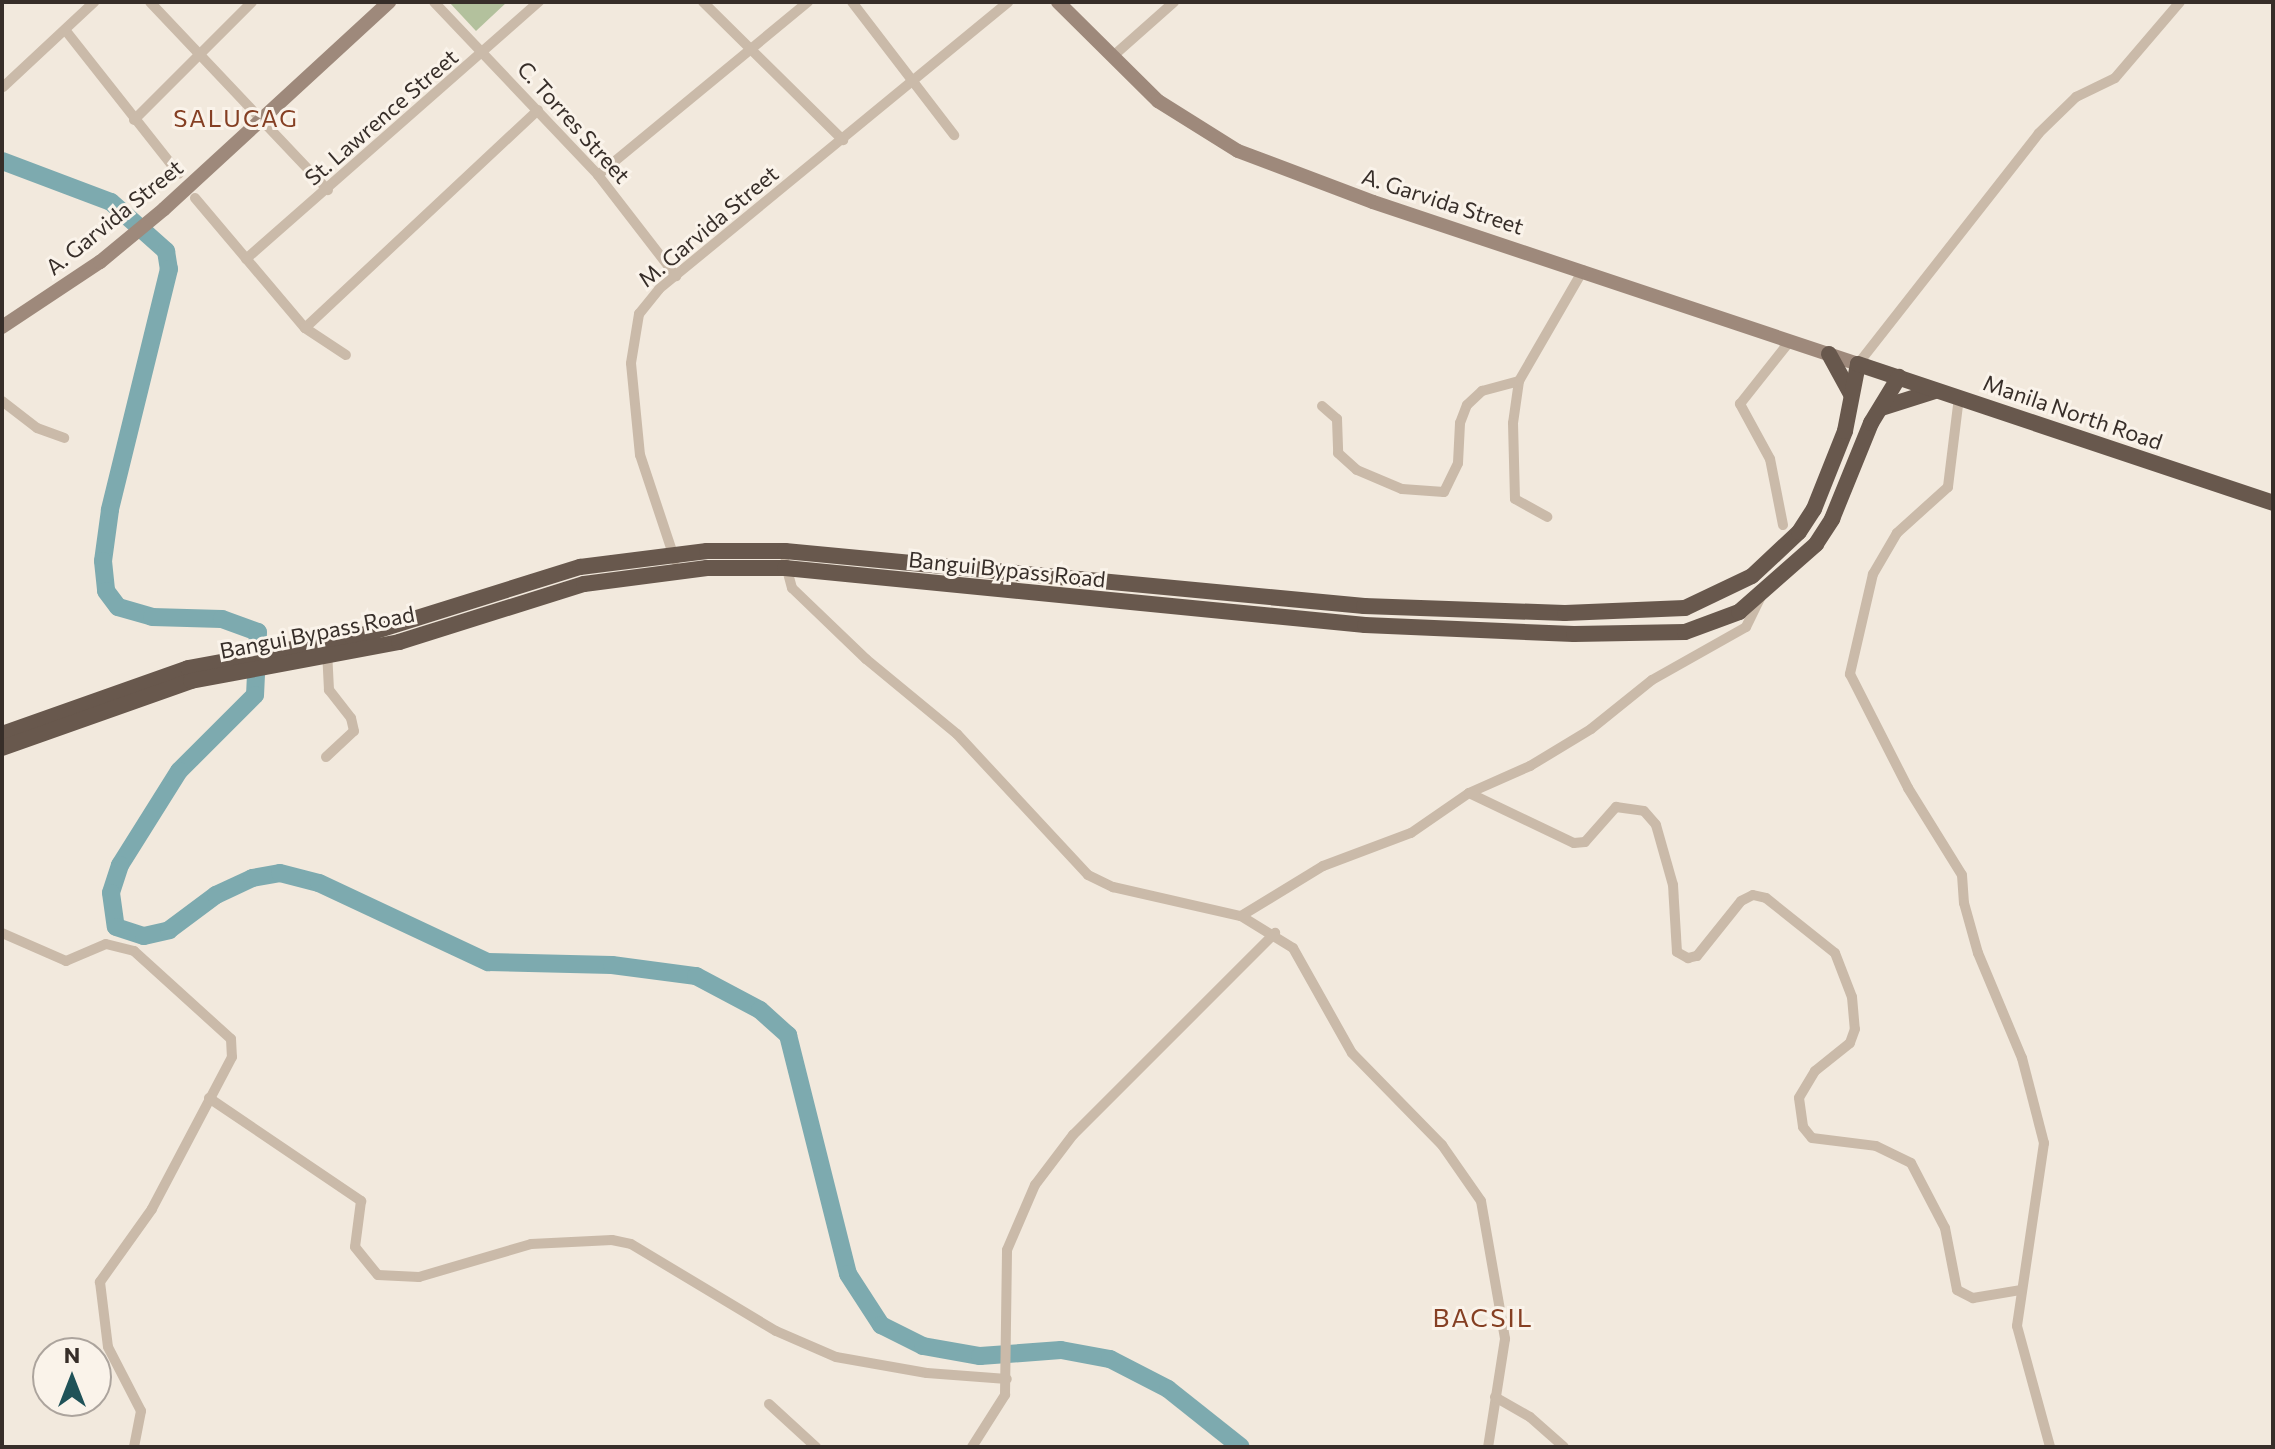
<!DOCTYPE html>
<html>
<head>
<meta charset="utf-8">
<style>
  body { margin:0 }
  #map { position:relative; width:2275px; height:1449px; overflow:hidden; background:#f2e9dd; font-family:Commissioner,sans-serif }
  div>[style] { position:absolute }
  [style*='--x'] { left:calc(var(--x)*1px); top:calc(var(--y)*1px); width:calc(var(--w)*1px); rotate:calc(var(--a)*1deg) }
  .green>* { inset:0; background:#b3c19d }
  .river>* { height:18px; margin:-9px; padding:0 9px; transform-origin:9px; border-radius:9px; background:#7daaaf }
  .minor>* { height:10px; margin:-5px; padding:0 5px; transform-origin:5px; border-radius:5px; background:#cabaa9 }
  .secondary>* { height:14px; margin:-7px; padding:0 7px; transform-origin:7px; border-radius:7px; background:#9e897b }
  .trunk>* { height:16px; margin:-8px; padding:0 8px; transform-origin:8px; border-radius:8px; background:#68584d }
  span { translate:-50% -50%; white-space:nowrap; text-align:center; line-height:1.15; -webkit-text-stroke:6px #faf3ea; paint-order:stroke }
  .street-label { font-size:22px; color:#372e29 }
  .neighbourhood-label { font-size:24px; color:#853f23; letter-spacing:2px }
  .quarter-label { font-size:26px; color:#853f23; letter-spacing:2px }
  .frame { position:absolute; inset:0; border:4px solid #372e29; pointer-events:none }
  .north { position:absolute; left:32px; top:1337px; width:80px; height:80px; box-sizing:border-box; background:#faf3ea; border:2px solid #aca49d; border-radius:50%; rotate:0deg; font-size:22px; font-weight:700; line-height:32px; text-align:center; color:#372e29 }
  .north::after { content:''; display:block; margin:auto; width:28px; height:36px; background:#1f5258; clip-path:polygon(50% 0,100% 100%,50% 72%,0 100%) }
</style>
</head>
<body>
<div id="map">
  <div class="green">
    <div style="clip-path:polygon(449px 2px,507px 2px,476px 31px)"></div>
  </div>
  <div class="river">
    <div style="--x:2;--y:161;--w:116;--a:20.6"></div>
    <div style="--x:111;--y:202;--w:74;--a:41.7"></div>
    <div style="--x:166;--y:251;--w:18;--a:81"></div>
    <div style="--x:169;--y:269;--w:248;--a:103.8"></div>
    <div style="--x:110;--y:510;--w:51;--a:97.8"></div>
    <div style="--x:103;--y:561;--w:30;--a:84"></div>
    <div style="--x:106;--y:591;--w:20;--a:53"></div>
    <div style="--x:118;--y:607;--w:35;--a:16"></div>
    <div style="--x:152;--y:617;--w:70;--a:1.6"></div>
    <div style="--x:222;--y:619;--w:38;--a:20"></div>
    <div style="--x:258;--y:632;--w:63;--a:92.7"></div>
    <div style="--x:255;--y:695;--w:107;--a:135"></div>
    <div style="--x:179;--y:771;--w:111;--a:122.1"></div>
    <div style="--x:120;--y:865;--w:29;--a:108"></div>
    <div style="--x:111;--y:893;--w:34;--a:82"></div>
    <div style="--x:116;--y:927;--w:29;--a:18"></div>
    <div style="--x:144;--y:936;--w:26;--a:-13"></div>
    <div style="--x:169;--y:930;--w:59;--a:-36.7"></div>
    <div style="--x:216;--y:895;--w:40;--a:-25"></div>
    <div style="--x:252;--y:878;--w:28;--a:-10"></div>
    <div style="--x:280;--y:873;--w:40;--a:14.4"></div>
    <div style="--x:319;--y:883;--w:187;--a:25.1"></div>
    <div style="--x:488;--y:962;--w:124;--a:1.4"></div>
    <div style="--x:612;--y:965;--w:85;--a:7.5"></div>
    <div style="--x:696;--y:976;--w:72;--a:28"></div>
    <div style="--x:760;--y:1010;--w:38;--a:42"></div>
    <div style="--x:788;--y:1035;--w:246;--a:75.9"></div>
    <div style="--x:848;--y:1274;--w:61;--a:57.1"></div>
    <div style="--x:881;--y:1325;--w:47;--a:26.6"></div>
    <div style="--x:923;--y:1346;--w:58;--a:10"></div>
    <div style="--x:980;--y:1356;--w:81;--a:-4.2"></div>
    <div style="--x:1061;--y:1350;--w:50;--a:10.4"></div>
    <div style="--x:1110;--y:1359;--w:65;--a:27.3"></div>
    <div style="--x:1168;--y:1389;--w:93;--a:38.5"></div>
  </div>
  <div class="minor">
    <div style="--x:150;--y:2;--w:259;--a:46.6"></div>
    <div style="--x:434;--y:2;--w:238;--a:46.5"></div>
    <div style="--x:598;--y:175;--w:128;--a:52.3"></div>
    <div style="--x:703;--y:2;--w:197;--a:44.6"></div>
    <div style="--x:852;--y:2;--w:168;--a:52.5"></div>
    <div style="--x:66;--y:31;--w:182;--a:51.7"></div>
    <div style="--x:1112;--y:57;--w:83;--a:-41.6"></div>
    <div style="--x:3;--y:87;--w:125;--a:-43"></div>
    <div style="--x:134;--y:120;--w:167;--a:-45"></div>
    <div style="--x:598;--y:175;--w:272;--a:-39.5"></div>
    <div style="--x:195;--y:198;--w:170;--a:49.8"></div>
    <div style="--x:305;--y:328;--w:49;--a:33.4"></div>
    <div style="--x:246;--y:259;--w:390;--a:-41.3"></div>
    <div style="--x:305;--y:328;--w:319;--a:-43.1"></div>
    <div style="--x:1858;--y:364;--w:293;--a:-51.9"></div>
    <div style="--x:2039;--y:133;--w:52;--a:-44.2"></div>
    <div style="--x:2076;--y:97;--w:43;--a:-26"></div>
    <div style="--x:2115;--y:78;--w:100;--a:-49.5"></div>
    <div style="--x:1519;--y:381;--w:42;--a:98.1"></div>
    <div style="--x:1513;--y:423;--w:76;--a:88.5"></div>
    <div style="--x:1515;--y:499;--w:37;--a:29"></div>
    <div style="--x:1959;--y:397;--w:91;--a:97"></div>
    <div style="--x:1948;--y:487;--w:69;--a:138"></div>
    <div style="--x:1897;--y:533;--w:48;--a:120.3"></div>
    <div style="--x:1873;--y:574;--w:103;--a:103"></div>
    <div style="--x:1850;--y:674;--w:128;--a:63"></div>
    <div style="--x:1908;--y:788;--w:102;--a:58.2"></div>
    <div style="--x:1962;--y:875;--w:28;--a:86"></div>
    <div style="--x:1964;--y:903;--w:52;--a:74.4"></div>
    <div style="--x:1978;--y:953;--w:114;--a:67.3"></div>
    <div style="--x:2022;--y:1058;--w:88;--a:75.5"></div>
    <div style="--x:2044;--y:1143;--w:185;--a:98.4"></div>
    <div style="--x:2017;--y:1326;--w:125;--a:74.7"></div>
    <div style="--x:2;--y:401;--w:44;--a:37.6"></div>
    <div style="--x:37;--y:428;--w:29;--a:20"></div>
    <div style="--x:1322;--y:406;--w:20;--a:41"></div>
    <div style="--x:1337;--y:419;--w:34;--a:88"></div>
    <div style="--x:1338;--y:453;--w:25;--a:42"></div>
    <div style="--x:1357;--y:470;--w:49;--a:22.9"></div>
    <div style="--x:1402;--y:489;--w:42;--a:4.1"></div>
    <div style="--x:1444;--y:492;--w:32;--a:-64"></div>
    <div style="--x:1458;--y:463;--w:40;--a:-87.1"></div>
    <div style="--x:1460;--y:423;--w:19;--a:-69"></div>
    <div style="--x:1467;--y:405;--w:21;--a:-43"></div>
    <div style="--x:1482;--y:391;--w:38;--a:-15"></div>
    <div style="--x:1519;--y:381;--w:128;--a:-60"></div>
    <div style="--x:1783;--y:525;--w:67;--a:-101.1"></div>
    <div style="--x:1770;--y:459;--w:63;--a:-118.6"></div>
    <div style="--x:1740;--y:404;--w:80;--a:-51.6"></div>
    <div style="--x:675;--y:560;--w:111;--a:-108.4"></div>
    <div style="--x:640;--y:455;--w:92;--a:-95.6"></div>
    <div style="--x:631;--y:363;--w:50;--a:-80.7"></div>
    <div style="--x:639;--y:314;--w:32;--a:-51"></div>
    <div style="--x:659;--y:289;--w:452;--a:-39.4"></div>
    <div style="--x:785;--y:562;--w:27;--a:75"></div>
    <div style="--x:792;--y:588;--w:103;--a:43.8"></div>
    <div style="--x:866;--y:659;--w:118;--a:39.5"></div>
    <div style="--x:957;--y:734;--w:192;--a:47.1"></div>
    <div style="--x:1088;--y:875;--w:28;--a:26"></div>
    <div style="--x:1113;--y:887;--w:131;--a:12.8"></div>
    <div style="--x:1241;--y:916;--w:61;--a:31.6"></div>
    <div style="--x:1293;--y:948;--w:120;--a:60.7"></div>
    <div style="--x:1352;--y:1053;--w:129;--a:45.6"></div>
    <div style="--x:1442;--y:1145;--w:68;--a:55.1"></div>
    <div style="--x:1481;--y:1201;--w:140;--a:80.1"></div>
    <div style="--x:1505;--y:1339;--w:109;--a:98.9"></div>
    <div style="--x:326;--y:757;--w:38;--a:-43"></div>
    <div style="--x:354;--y:731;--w:13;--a:-103"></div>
    <div style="--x:351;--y:718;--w:36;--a:-128"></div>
    <div style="--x:329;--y:690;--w:40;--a:-92.9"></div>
    <div style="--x:1469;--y:793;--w:116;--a:25.5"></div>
    <div style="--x:1574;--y:843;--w:11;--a:-5"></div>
    <div style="--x:1585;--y:842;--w:47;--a:-48.5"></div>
    <div style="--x:1616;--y:807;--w:28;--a:8"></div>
    <div style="--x:1644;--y:811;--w:18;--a:49"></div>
    <div style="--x:1656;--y:825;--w:62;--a:74.2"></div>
    <div style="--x:1673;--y:885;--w:67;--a:86.6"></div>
    <div style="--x:1677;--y:952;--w:13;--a:29"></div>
    <div style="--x:1688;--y:958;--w:9;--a:-13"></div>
    <div style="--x:1697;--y:956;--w:70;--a:-51.3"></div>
    <div style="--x:1741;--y:901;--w:13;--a:-27"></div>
    <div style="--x:1753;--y:895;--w:13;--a:13"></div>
    <div style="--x:1766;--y:898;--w:88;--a:38.6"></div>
    <div style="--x:1835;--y:953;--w:47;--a:68.9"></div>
    <div style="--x:1852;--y:997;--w:32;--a:85"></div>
    <div style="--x:1855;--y:1029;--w:15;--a:110"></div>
    <div style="--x:1850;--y:1043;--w:45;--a:141.3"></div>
    <div style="--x:1815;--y:1071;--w:31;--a:121"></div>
    <div style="--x:1799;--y:1098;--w:29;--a:82"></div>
    <div style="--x:1803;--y:1127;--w:14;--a:51"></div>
    <div style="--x:1812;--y:1138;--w:64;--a:7.1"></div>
    <div style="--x:1876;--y:1146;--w:39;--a:26"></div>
    <div style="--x:1911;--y:1163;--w:73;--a:62.4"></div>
    <div style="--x:1945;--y:1228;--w:63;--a:79"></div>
    <div style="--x:1957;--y:1290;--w:18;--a:27"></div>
    <div style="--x:1973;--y:1298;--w:49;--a:-9.5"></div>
    <div style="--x:1241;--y:916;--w:96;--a:-31.4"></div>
    <div style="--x:1323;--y:866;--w:94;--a:-20.6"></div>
    <div style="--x:1411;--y:833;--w:70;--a:-34.6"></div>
    <div style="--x:1469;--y:793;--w:67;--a:-23.9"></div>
    <div style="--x:1530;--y:766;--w:71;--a:-31.2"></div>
    <div style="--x:1591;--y:729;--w:78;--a:-38.8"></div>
    <div style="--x:1652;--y:680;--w:108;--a:-29.4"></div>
    <div style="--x:1746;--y:627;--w:34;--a:-64"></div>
    <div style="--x:2;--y:933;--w:70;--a:23.6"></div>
    <div style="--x:66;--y:961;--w:43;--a:-23"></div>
    <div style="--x:106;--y:944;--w:29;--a:14"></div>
    <div style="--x:134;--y:951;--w:131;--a:42.2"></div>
    <div style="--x:231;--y:1039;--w:18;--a:87"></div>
    <div style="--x:232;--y:1057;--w:172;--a:117.8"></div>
    <div style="--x:152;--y:1209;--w:90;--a:125.5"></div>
    <div style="--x:100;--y:1282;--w:65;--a:83"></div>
    <div style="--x:108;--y:1347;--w:72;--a:62.7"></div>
    <div style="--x:141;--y:1411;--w:37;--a:101"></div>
    <div style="--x:209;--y:1098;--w:184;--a:34.1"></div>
    <div style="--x:361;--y:1201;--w:46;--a:97.4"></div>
    <div style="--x:355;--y:1247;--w:36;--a:51"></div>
    <div style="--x:378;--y:1275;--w:41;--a:2.8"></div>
    <div style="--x:419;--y:1277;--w:117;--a:-16.4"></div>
    <div style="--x:531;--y:1244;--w:81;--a:-2.8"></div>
    <div style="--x:612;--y:1240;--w:19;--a:12"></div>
    <div style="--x:631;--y:1244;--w:169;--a:31"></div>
    <div style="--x:776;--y:1331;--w:65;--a:23.4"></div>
    <div style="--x:836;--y:1357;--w:92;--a:10"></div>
    <div style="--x:927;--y:1373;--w:80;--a:4.3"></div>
    <div style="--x:1495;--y:1397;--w:40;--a:29.7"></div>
    <div style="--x:1530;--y:1417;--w:45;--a:41.4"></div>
    <div style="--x:769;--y:1404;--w:64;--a:42.5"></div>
    <div style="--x:972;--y:1447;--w:62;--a:-57.6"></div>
    <div style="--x:1005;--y:1395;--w:145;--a:-89.2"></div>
    <div style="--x:1007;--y:1250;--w:71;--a:-66.7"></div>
    <div style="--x:1035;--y:1185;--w:63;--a:-52.8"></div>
    <div style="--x:1073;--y:1135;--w:286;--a:-45"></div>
  </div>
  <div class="secondary">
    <div style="--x:1058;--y:2;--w:141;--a:44.7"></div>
    <div style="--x:1158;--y:101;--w:94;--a:32"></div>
    <div style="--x:1238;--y:151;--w:144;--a:20.7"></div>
    <div style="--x:1373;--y:202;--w:511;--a:18.47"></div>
    <div style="--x:2;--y:327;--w:118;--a:-33.6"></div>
    <div style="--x:100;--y:262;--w:83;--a:-39.6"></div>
    <div style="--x:164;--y:209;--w:306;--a:-42.6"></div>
  </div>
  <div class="trunk">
    <div style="--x:1829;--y:354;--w:46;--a:61.2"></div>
    <div style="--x:1881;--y:408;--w:57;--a:-17.5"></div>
    <div style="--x:2;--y:734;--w:197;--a:-19.5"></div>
    <div style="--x:188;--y:668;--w:168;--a:-10.3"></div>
    <div style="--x:353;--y:638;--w:238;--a:-17.4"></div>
    <div style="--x:580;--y:567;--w:128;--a:-7.2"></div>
    <div style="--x:707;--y:551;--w:78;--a:0"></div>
    <div style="--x:785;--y:551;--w:582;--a:5.43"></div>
    <div style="--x:1364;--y:606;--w:201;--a:2"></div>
    <div style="--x:1565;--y:613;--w:120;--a:-2.4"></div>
    <div style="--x:1685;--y:608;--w:74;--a:-25.5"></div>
    <div style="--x:1752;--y:576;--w:64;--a:-43.1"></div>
    <div style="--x:1799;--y:532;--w:27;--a:-57"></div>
    <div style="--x:1814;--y:509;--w:84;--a:-68.3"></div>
    <div style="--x:1845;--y:431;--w:68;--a:-79"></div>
    <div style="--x:1858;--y:364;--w:438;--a:18.5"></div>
    <div style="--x:2;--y:748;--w:201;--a:-19.5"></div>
    <div style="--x:191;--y:681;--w:212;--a:-10.6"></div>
    <div style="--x:399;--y:642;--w:194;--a:-17.4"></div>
    <div style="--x:584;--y:584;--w:124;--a:-7.4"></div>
    <div style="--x:707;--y:568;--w:78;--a:0"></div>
    <div style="--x:785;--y:568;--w:583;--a:5.61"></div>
    <div style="--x:1365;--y:625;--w:209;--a:2.5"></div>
    <div style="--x:1574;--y:634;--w:111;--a:-1"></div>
    <div style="--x:1685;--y:632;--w:58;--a:-20.3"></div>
    <div style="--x:1739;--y:612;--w:103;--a:-41.4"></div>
    <div style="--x:1816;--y:544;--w:30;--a:-57"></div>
    <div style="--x:1832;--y:519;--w:104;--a:-67.9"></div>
    <div style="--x:1871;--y:423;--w:54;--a:-58.7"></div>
  </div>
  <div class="street-label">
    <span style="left:381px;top:117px;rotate:-41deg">St. Lawrence Street</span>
    <span style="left:574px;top:122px;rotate:48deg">C. Torres Street</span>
    <span style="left:1443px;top:201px;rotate:18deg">A. Garvida Street</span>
    <span style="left:114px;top:217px;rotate:-39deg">A. Garvida Street</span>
    <span style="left:708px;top:226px;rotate:-40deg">M. Garvida Street</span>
    <span style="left:2073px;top:412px;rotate:19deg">Manila North Road</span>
    <span style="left:1007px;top:569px;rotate:6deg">Bangui Bypass Road</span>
    <span style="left:317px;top:632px;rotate:-11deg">Bangui Bypass Road</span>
  </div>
  <div class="neighbourhood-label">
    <span style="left:236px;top:118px">SALUCAG</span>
  </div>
  <div class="quarter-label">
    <span style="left:1483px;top:1317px">BACSIL</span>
  </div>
  <div class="frame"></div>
  <div class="north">N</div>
</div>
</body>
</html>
